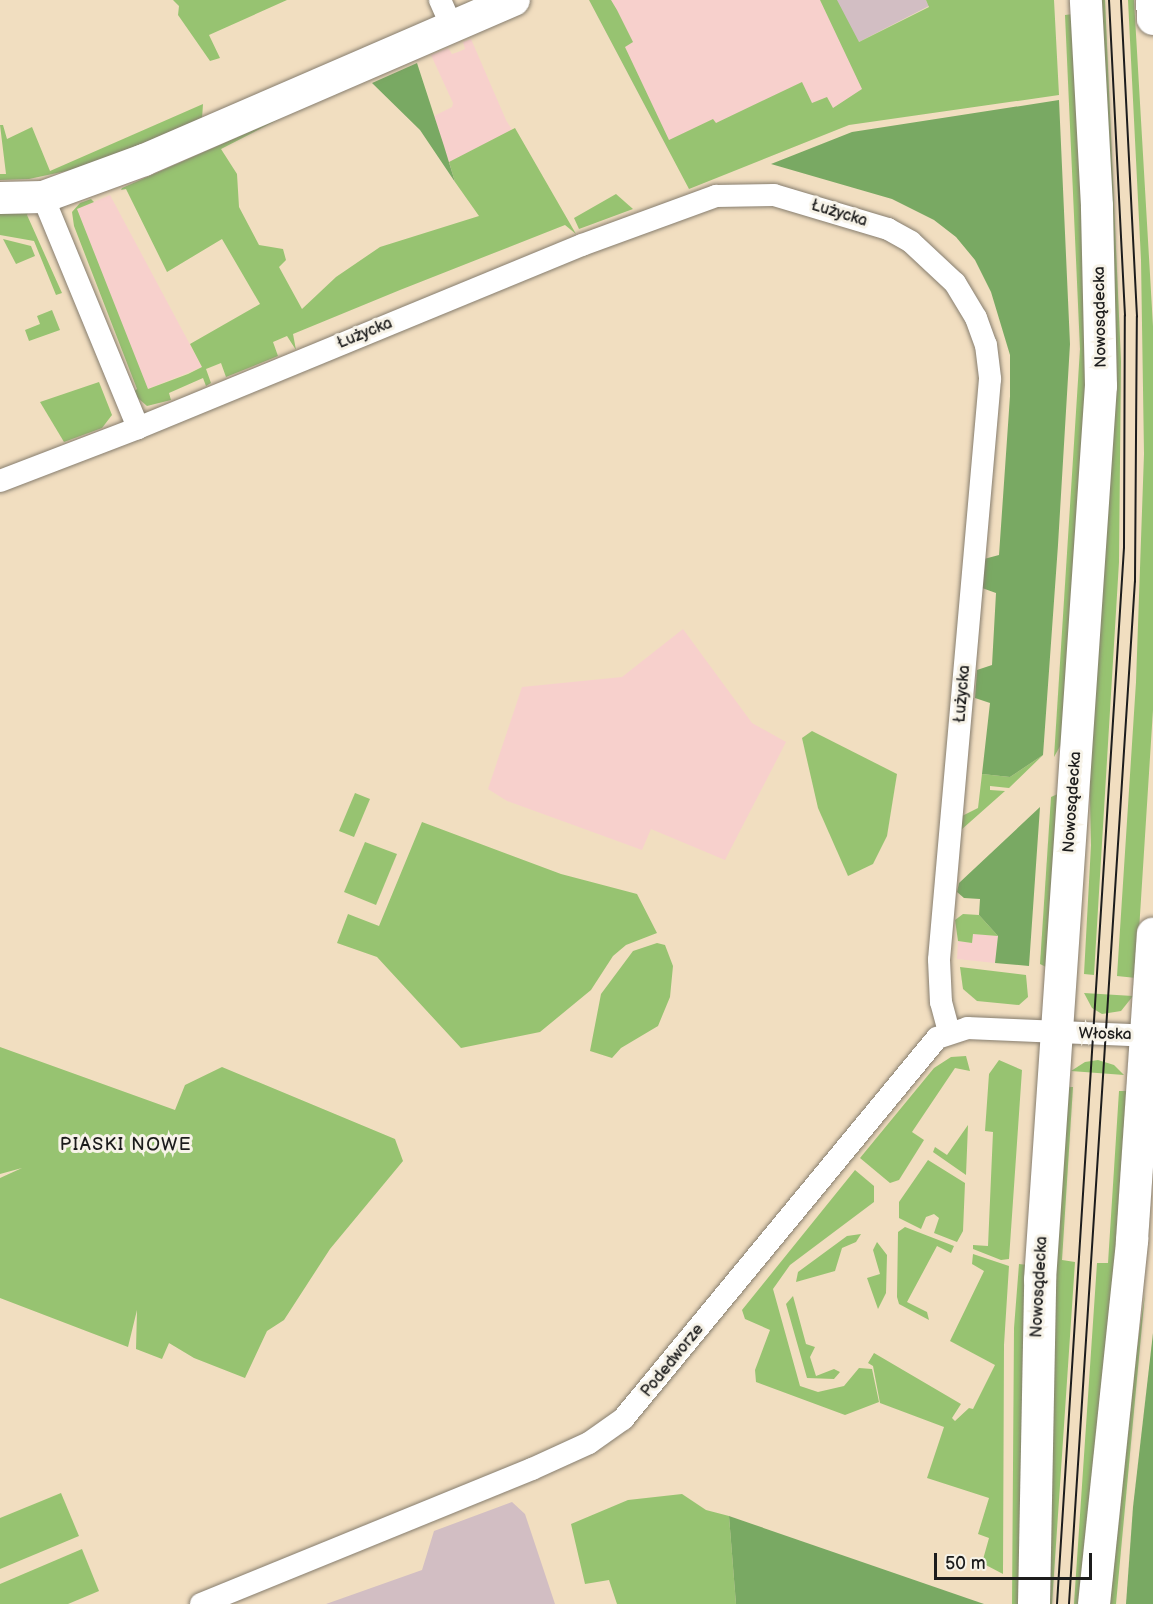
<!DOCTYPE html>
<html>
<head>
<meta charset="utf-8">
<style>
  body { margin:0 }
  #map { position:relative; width:1153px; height:1604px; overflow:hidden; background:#f1dec0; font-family:"Balsamiq Sans",sans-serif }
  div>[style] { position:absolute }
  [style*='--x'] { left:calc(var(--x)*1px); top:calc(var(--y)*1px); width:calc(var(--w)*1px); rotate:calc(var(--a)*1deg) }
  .built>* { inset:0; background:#f7d0cc }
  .industrial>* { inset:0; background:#d2bec3 }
  .green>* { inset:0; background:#97c371 }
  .forest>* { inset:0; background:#79a963 }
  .roads { filter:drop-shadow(0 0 2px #867d6e) drop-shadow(0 0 2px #867d6e) }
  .street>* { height:22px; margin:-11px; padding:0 11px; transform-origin:11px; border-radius:11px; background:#fff }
  .secondary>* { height:32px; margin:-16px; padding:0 16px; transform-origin:16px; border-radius:16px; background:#fff }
  .tram>* { height:1.5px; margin:-0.75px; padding:0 0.75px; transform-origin:0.75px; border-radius:0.75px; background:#1c1c1c }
  span { translate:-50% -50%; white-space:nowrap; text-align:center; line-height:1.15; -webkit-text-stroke:6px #f7f3e8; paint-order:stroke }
  .street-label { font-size:16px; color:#1c1c1c }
  .neighbourhood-label { font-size:18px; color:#1c1c1c; letter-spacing:1.5px }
  .scale { position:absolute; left:934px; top:1553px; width:158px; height:27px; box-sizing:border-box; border:3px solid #1c1c1c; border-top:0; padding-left:8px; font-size:18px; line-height:21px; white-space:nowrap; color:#1c1c1c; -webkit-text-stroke:4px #f7f3e8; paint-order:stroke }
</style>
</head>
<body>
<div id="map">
  <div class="built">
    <div style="clip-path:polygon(589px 0,820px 0,865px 93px,838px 114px,668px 150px)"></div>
    <div style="clip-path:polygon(471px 39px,506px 120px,553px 195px,455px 182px,434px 116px,452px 107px,453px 103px,431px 55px,448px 48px,452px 54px,458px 52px,465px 49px,463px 42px)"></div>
    <div style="clip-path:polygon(110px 195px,202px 367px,147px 389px,77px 209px)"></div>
    <div style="clip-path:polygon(683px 629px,752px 723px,786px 742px,725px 860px,651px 829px,642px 850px,507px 801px,488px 789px,522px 687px,622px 677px)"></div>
    <div style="clip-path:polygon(973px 934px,998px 936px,995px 963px,957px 959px,958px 941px,972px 943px)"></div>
  </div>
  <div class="industrial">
    <div style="clip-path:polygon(834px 0,926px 0,929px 6px,855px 44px)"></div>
    <div style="clip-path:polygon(512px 1502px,525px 1514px,555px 1604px,326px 1604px,422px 1570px,434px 1531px)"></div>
  </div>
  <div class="green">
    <div style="clip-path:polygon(173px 0,287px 0,209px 35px,220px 58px,210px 61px,178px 15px,179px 6px)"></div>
    <div style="clip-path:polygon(589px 0,611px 0,617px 10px,633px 42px,625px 47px,669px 140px,713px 119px,716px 123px,802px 82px,812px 103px,827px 97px,833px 108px,862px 89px,820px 0,837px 0,859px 42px,929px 7px,926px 0,1054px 0,1059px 95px,849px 125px,689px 189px)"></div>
    <div style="clip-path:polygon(1098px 0,1105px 0,1121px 361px,1119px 562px,1094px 975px,1084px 974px,1091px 845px,1089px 755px)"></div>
    <div style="clip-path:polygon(1128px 0,1134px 0,1153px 326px,1153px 710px,1136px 978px,1117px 976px,1136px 682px,1144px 454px,1141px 260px)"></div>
    <div style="clip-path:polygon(1073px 14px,1088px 359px,1063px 741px,1054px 757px,1080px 349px,1065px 15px)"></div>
    <div style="clip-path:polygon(203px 104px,202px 119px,85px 167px,29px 179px,0 180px,0 174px,6px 174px,0 125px,3px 125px,7px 139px,32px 127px,50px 171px)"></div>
    <div style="clip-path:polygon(281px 118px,221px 149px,237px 174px,239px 207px,259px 245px,283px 249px,286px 260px,279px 267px,302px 309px,336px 277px,380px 247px,479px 216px,455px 182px,449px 162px,515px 128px,576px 234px,565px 225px,400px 290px,293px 334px,296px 350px,287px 336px,273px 342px,278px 356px,226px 377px,221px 363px,206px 369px,211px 383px,206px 386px,203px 378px,169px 393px,171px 400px,147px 406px,132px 393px,137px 389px,74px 226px,72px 212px,80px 203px,91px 199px,94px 202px,77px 209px,148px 389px,188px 374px,202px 367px,190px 344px,260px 304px,222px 239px,167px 272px,126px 189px,121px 190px,122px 188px)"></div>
    <div style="clip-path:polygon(616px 194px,633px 209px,579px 229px,574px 218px)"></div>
    <div style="clip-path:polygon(0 208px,30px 209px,27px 215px,62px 293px,56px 295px,34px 241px,0 235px)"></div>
    <div style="clip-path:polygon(3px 239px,31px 246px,35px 256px,16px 264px)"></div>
    <div style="clip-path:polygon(52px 310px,60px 330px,29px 341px,25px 330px,40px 324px,37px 316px)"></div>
    <div style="clip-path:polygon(99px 382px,112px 415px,102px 428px,64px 442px,40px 402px)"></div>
    <div style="clip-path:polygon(812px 731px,897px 774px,887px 836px,873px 864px,848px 876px,818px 808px,802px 738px)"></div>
    <div style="clip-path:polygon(1043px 755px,1009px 788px,990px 786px,990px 790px,1005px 791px,961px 830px,962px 816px,978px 808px,982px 774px,1010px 777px)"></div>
    <div style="clip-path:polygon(355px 793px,370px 799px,354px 837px,339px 831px)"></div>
    <div style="clip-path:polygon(1060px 793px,1048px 968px,1040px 964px,1051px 797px)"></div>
    <div style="clip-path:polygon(422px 822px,561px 874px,637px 894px,657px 933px,626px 945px,613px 956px,591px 990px,540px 1032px,461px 1048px,377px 957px,337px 943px,348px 914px,379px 926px)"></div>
    <div style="clip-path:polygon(365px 842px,397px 854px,376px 905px,344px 892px)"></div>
    <div style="clip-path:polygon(963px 914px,979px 915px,998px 936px,973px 934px,972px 943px,958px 941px,955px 920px)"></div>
    <div style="clip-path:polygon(657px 943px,665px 945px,673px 966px,670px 997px,658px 1026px,621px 1048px,612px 1058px,590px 1051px,601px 994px,633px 951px)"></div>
    <div style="clip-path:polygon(960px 967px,1026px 975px,1028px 997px,1019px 1005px,977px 1001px,963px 989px)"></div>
    <div style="clip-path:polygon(1084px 993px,1133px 996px,1121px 1011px,1102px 1014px,1092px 1008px)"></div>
    <div style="clip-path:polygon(0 1047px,175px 1110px,185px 1085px,222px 1067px,395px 1139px,403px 1161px,330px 1249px,284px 1320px,267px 1331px,245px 1378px,194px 1358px,169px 1343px,162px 1359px,136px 1349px,137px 1310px,128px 1347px,0 1298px,0 1178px,22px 1168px,0 1174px)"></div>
    <div style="clip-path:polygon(966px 1056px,970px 1071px,955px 1068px,912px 1132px,924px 1140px,899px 1180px,890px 1183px,860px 1158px,934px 1068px,951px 1057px)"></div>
    <div style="clip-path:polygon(999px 1060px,1022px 1070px,1009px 1259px,1001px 1260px,973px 1249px,973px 1245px,988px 1246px,993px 1132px,985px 1131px,989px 1074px)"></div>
    <div style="clip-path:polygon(1098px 1060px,1114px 1065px,1124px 1075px,1071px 1071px,1085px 1062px)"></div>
    <div style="clip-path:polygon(1065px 1087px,1073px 1087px,1062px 1260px,1075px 1262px,1052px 1604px,1045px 1604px,1048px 1443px)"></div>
    <div style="clip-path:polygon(1119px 1091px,1127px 1091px,1114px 1282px,1082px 1604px,1074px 1604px,1097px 1263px,1108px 1263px)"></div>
    <div style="clip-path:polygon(968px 1125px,966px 1175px,933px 1152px,935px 1147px,947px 1155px)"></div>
    <div style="clip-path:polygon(928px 1160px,965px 1183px,963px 1231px,957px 1242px,934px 1233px,939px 1218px,934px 1214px,926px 1217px,921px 1229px,899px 1218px,899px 1202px)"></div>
    <div style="clip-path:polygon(855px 1170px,874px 1186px,874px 1202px,790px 1265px,773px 1289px,800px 1386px,818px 1392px,844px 1386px,859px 1368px,872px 1369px,879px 1402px,845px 1415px,756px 1382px,755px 1370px,770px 1330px,745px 1319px,742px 1310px)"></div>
    <div style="clip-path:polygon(905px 1227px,954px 1246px,951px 1253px,937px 1246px,907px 1302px,927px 1312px,929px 1320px,899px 1304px,897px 1297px,898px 1232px)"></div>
    <div style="clip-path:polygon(861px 1234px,856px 1242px,842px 1248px,835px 1271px,796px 1282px,798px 1272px,847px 1236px)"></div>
    <div style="clip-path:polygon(877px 1242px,887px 1255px,886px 1293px,878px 1309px,867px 1278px,880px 1274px,873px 1250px)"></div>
    <div style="clip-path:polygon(973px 1254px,1009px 1266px,1004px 1345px,1003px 1574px,982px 1563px,989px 1538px,978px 1534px,989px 1498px,927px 1478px,944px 1427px,880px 1403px,873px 1366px,868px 1363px,874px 1353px,961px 1404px,952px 1418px,955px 1421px,969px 1408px,973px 1409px,995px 1365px,950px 1341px,984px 1271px,972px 1264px)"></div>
    <div style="clip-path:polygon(1019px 1264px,1028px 1265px,1023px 1340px,1021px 1604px,1012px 1604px,1014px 1328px)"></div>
    <div style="clip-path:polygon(1145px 1293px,1116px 1604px,1107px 1604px,1127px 1417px)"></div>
    <div style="clip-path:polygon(793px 1296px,806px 1344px,815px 1347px,810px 1357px,816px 1376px,834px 1369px,840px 1372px,834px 1379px,807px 1378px,786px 1304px)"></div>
    <div style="clip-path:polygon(61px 1493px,79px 1536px,0 1569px,0 1518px)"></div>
    <div style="clip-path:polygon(682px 1494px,706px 1510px,729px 1516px,736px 1604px,617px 1604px,609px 1580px,585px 1584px,571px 1524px,628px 1500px)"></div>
    <div style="clip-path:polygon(82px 1549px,99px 1591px,68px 1604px,0 1604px,0 1584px)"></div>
  </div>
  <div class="forest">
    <div style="clip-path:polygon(417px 63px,444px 146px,455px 182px,420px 130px,372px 83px)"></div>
    <div style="clip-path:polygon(1059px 100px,1070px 344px,1058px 545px,1043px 755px,1010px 777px,982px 774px,990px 703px,975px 698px,977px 670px,992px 665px,996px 593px,982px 588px,984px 559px,999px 555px,1010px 396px,1010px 355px,991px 292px,975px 260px,956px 237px,934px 220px,892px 199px,771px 164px,852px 132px)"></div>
    <div style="clip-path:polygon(1040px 807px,1029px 966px,995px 963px,998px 936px,979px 915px,980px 899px,964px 898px,957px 892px,959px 883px)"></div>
    <div style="clip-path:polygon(1153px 1333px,1153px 1604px,1126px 1604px,1133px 1507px)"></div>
    <div style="clip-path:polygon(729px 1516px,984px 1604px,736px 1604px)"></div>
  </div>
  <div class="roads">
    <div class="street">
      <div style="--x:440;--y:0;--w:30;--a:66"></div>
      <div style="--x:43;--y:197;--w:250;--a:67.6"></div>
      <div style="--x:0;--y:481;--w:148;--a:-21"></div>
      <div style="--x:138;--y:428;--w:480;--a:-22.4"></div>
      <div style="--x:582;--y:245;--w:143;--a:-20.1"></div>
      <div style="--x:716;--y:196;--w:58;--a:-1"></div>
      <div style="--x:774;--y:195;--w:119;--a:16.6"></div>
      <div style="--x:888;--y:229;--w:26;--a:29"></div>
      <div style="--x:911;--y:242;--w:60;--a:43"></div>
      <div style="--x:955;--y:283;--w:41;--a:59"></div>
      <div style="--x:976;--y:318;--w:29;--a:70"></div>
      <div style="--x:986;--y:345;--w:34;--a:83"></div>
      <div style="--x:990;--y:379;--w:583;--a:95.02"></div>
      <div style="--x:939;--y:960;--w:42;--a:87.3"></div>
      <div style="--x:941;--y:1002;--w:30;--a:75"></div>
      <div style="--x:201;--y:1604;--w:357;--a:-22.2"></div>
      <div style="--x:532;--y:1469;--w:63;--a:-24.5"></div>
      <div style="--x:589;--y:1443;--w:42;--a:-35.2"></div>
      <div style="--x:623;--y:1419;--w:494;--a:-50.5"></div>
      <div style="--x:937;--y:1038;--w:32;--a:-18"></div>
      <div style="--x:967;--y:1028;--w:186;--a:2.5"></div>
    </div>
    <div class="secondary">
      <div style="--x:1152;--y:0;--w:19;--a:87"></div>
      <div style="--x:0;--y:198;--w:43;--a:-1.3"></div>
      <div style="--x:43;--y:197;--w:108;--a:-20.1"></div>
      <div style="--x:144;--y:160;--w:403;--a:-23.4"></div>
      <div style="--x:1034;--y:1604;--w:324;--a:-88.9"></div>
      <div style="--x:1040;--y:1280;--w:896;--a:-86.1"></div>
      <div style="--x:1101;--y:386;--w:180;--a:-91.3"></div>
      <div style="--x:1097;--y:206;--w:206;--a:-93.1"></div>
      <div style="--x:1094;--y:1604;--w:366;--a:-84"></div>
      <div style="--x:1132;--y:1240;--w:307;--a:-86.1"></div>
    </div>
  </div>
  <div class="tram">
    <div style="--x:1057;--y:1604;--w:1058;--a:-86.37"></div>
    <div style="--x:1124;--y:548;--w:232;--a:-89.8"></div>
    <div style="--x:1125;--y:316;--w:316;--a:-92.9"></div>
    <div style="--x:1069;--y:1604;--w:1024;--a:-86.31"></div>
    <div style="--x:1135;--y:582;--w:265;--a:-89.6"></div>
    <div style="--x:1137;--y:317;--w:317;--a:-92.9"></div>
  </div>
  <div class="street-label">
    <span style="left:839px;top:214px;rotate:17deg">Łużycka</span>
    <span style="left:1101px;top:317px;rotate:-91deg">Nowosądecka</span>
    <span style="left:365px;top:334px;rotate:-22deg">Łużycka</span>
    <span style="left:963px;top:694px;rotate:-85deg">Łużycka</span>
    <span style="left:1073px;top:802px;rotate:-86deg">Nowosądecka</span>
    <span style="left:1105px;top:1035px;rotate:1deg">Włoska</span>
    <span style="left:1040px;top:1287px;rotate:-87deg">Nowosądecka</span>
    <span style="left:673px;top:1361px;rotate:-51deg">Podedworze</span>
  </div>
  <div class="neighbourhood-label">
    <span style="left:126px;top:1145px">PIASKI NOWE</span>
  </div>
  <div class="scale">50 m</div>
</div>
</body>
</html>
